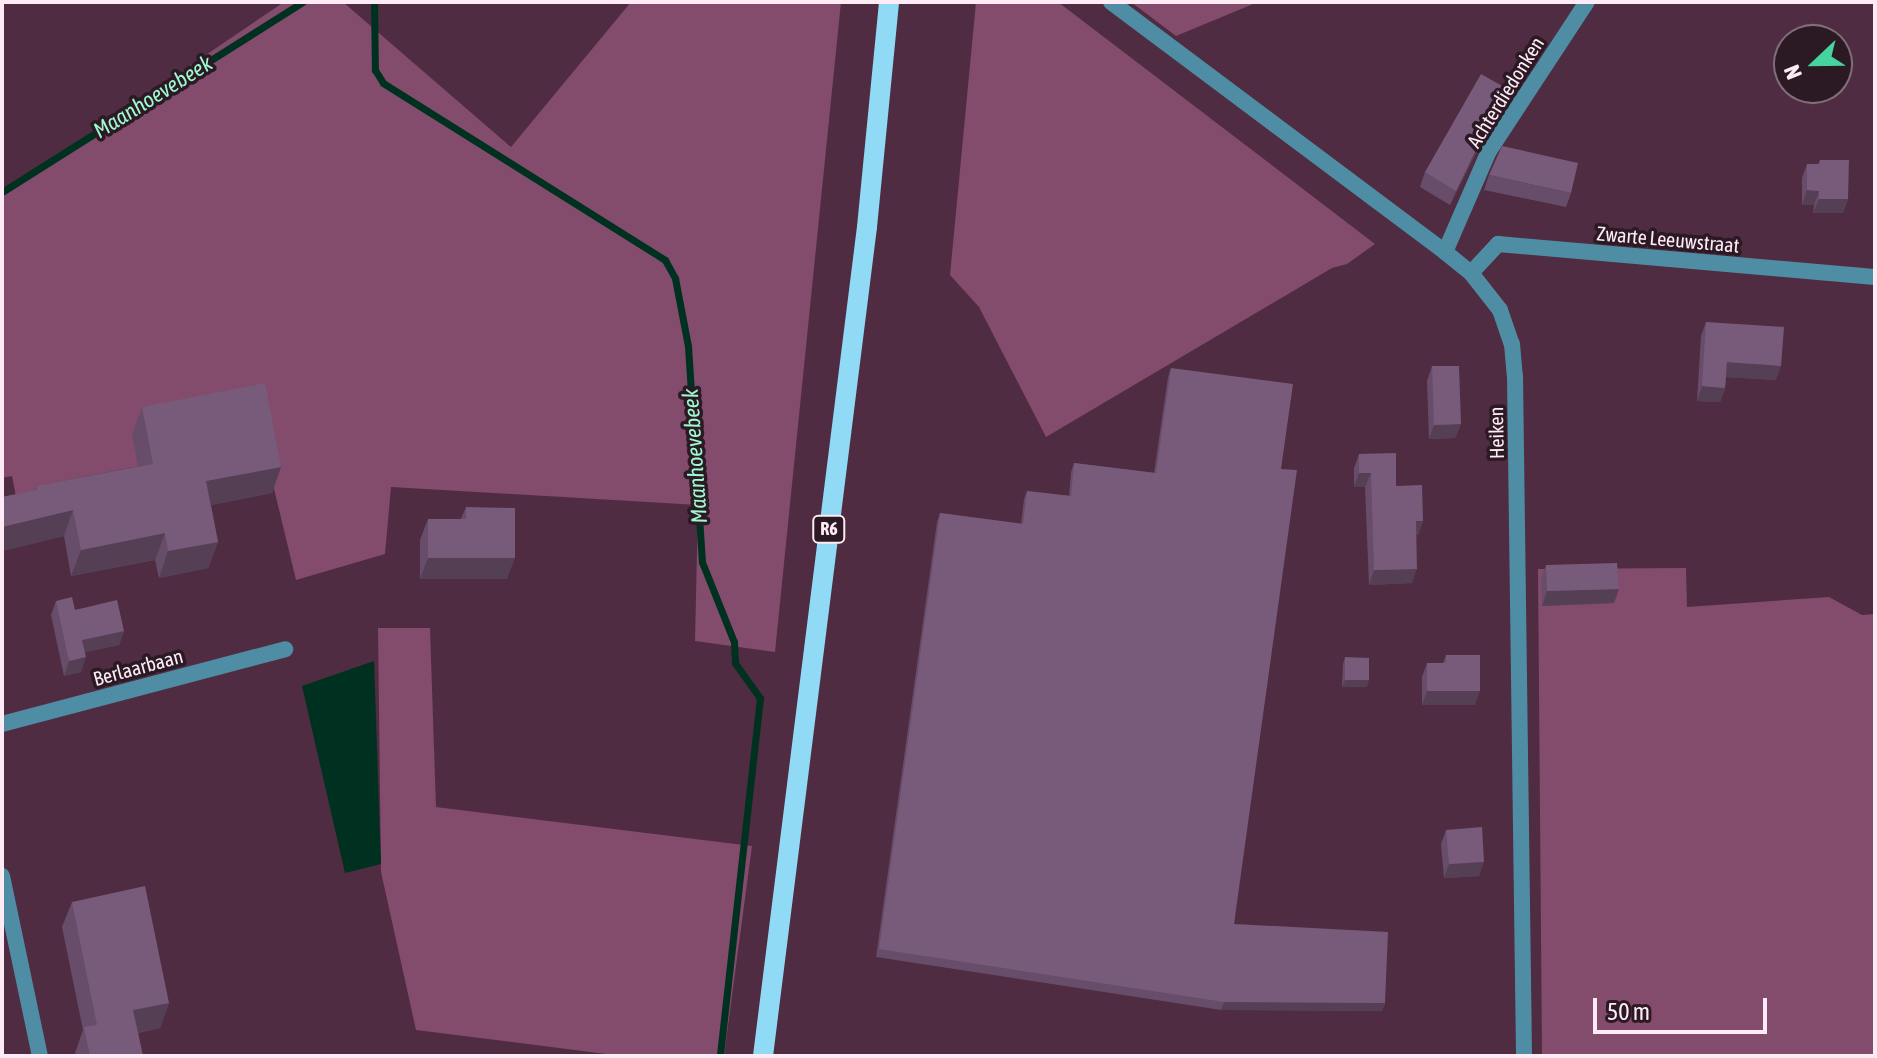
<!DOCTYPE html>
<html>
<head>
<meta charset="utf-8">
<style>
  body { margin:0 }
  #map { position:relative; width:1877px; height:1058px; overflow:hidden; background:#4f2c41; font-family:"Asap Condensed",sans-serif }
  div>[style] { position:absolute }
  [style*='--x'] { left:calc(var(--x)*1px); top:calc(var(--y)*1px); width:calc(var(--w)*1px); rotate:calc(var(--a)*1deg) }
  .green>* { inset:0; background:#834b6c }
  .water>* { inset:0; background:#003120 }
  .stream>* { height:7px; margin:-3.5px; padding:0 3.5px; transform-origin:3.5px; border-radius:3.5px; background:#003120 }
  .street>* { height:16px; margin:-8px; padding:0 8px; transform-origin:8px; border-radius:8px; background:#4f8da4 }
  .primary>* { height:20px; margin:-10px; padding:0 10px; transform-origin:10px; border-radius:10px; background:#90daf6 }
  .wall>* { inset:0; background:#674d69 }
  .shaded-wall>* { inset:0; background:#543f55 }
  .building>* { inset:0; background:#785a7a }
  span { translate:-50% -50%; white-space:nowrap; text-align:center; line-height:1.15; -webkit-text-stroke:7px #2b1a24; paint-order:stroke }
  .shield-label span { padding:2px 6px; background:#2b1a24; border:2px solid; border-radius:6px; -webkit-text-stroke-width:0 }
  .shield-label { font-size:18px; color:#feebf5; font-weight:700 }
  .street-label { font-size:20px; color:#feebf5 }
  .water-label { font-size:22px; color:#9efad1; font-style:italic }
  .frame { position:absolute; inset:0; border:4px solid #feebf5; pointer-events:none }
  .north { position:absolute; left:1773px; top:24px; width:80px; height:80px; box-sizing:border-box; background:#2b1a24; border:2px solid #7f6e78; border-radius:50%; rotate:248deg; font-size:22px; font-weight:700; line-height:32px; text-align:center; color:#feebf5 }
  .north::after { content:''; display:block; margin:auto; width:28px; height:36px; background:#45d49f; clip-path:polygon(50% 0,100% 100%,50% 72%,0 100%) }
  .scale { position:absolute; left:1593px; top:998px; width:174px; height:36px; box-sizing:border-box; border:4px solid #feebf5; border-top:0; padding-left:10px; font-size:24px; line-height:28px; white-space:nowrap; color:#feebf5; -webkit-text-stroke:6px #2b1a24; paint-order:stroke }
</style>
</head>
<body>
<div id="map">
  <div class="green">
    <div style="clip-path:polygon(284px 2px,343px 2px,511px 147px,631px 2px,841px 2px,775px 652px,695px 641px,698px 505px,391px 487px,385px 554px,296px 580px,255px 410px,143px 490px,19px 512px,12px 476px,2px 478px,2px 193px)"></div>
    <div style="clip-path:polygon(976px 2px,1058px 2px,1375px 244px,1347px 264px,1332px 268px,1046px 437px,979px 307px,950px 275px)"></div>
    <div style="clip-path:polygon(1131px 2px,1258px 2px,1176px 36px)"></div>
    <div style="clip-path:polygon(1686px 568px,1687px 607px,1829px 597px,1862px 615px,1875px 614px,1875px 1056px,1542px 1056px,1538px 569px)"></div>
    <div style="clip-path:polygon(378px 628px,430px 628px,436px 807px,752px 846px,724px 1056px,622px 1056px,416px 1030px,381px 872px)"></div>
  </div>
  <div class="water">
    <div style="clip-path:polygon(374px 661px,381px 864px,345px 873px,302px 686px)"></div>
  </div>
  <div class="stream">
    <div style="--x:374;--y:2;--w:68;--a:89.2"></div>
    <div style="--x:375;--y:70;--w:15;--a:58"></div>
    <div style="--x:383;--y:83;--w:333;--a:32.1"></div>
    <div style="--x:665;--y:260;--w:21;--a:61"></div>
    <div style="--x:675;--y:278;--w:69;--a:79.2"></div>
    <div style="--x:688;--y:346;--w:216;--a:86.3"></div>
    <div style="--x:702;--y:562;--w:86;--a:68.2"></div>
    <div style="--x:734;--y:642;--w:21;--a:87"></div>
    <div style="--x:735;--y:663;--w:43;--a:54.5"></div>
    <div style="--x:760;--y:698;--w:360;--a:96.4"></div>
    <div style="--x:2;--y:192;--w:356;--a:-32.3"></div>
  </div>
  <div class="street">
    <div style="--x:1111;--y:2;--w:417;--a:36.8"></div>
    <div style="--x:1445;--y:252;--w:33;--a:39"></div>
    <div style="--x:1471;--y:273;--w:47;--a:51.9"></div>
    <div style="--x:1500;--y:310;--w:36;--a:71"></div>
    <div style="--x:1512;--y:344;--w:32;--a:85"></div>
    <div style="--x:1515;--y:376;--w:680;--a:89.24"></div>
    <div style="--x:1445;--y:252;--w:110;--a:-66.5"></div>
    <div style="--x:1489;--y:151;--w:178;--a:-56.7"></div>
    <div style="--x:1471;--y:273;--w:40;--a:-47"></div>
    <div style="--x:1498;--y:244;--w:378;--a:5"></div>
    <div style="--x:2;--y:724;--w:293;--a:-14.8"></div>
    <div style="--x:2;--y:876;--w:184;--a:78.1"></div>
  </div>
  <div class="primary">
    <div style="--x:763;--y:1056;--w:835;--a:-82.85"></div>
    <div style="--x:867;--y:227;--w:226;--a:-84.4"></div>
  </div>
  <div class="wall">
    <div style="clip-path:polygon(1506px 105px,1480px 145px,1450px 205px,1420px 187px,1425px 172px)"></div>
    <div style="clip-path:polygon(1820px 160px,1848px 199px,1843px 213px,1813px 213px,1814px 205px,1802px 205px,1802px 178px,1807px 164px,1818px 164px)"></div>
    <div style="clip-path:polygon(1489px 175px,1571px 193px,1566px 207px,1484px 190px)"></div>
    <div style="clip-path:polygon(1706px 322px,1776px 380px,1726px 377px,1725px 388px,1720px 402px,1697px 401px,1701px 336px)"></div>
    <div style="clip-path:polygon(1432px 366px,1461px 424px,1455px 438px,1429px 439px,1427px 381px)"></div>
    <div style="clip-path:polygon(1171px 368px,1281px 469px,1234px 924px,1385px 1003px,1382px 1011px,1221px 1010px,876px 957px,937px 522px,940px 513px,1021px 524px,1024px 499px,1027px 491px,1069px 496px,1071px 472px,1074px 463px,1154px 473px,1168px 377px)"></div>
    <div style="clip-path:polygon(142px 407px,281px 467px,272px 493px,211px 505px,218px 542px,208px 568px,159px 578px,155px 560px,71px 576px,64px 536px,2px 551px,2px 497px,34px 491px,36px 486px,138px 466px,132px 434px)"></div>
    <div style="clip-path:polygon(1359px 454px,1396px 486px,1423px 521px,1418px 535px,1416px 535px,1412px 583px,1369px 585px,1365px 487px,1354px 487px,1354px 468px)"></div>
    <div style="clip-path:polygon(466px 507px,507px 579px,420px 579px,420px 540px,428px 519px,461px 519px)"></div>
    <div style="clip-path:polygon(1546px 565px,1614px 603px,1542px 606px,1541px 579px)"></div>
    <div style="clip-path:polygon(56px 601px,124px 631px,119px 645px,85px 652px,81px 672px,64px 676px,51px 615px)"></div>
    <div style="clip-path:polygon(1446px 655px,1475px 705px,1422px 705px,1422px 677px,1427px 663px,1443px 663px)"></div>
    <div style="clip-path:polygon(1345px 657px,1367px 687px,1342px 687px,1343px 664px)"></div>
    <div style="clip-path:polygon(1446px 830px,1479px 876px,1444px 878px,1441px 844px)"></div>
    <div style="clip-path:polygon(72px 902px,169px 1003px,160px 1028px,138px 1033px,143px 1056px,76px 1056px,75px 1053px,83px 1030px,62px 927px)"></div>
  </div>
  <div class="shaded-wall">
    <div style="clip-path:polygon(1511px 91px,1506px 105px,1480px 145px,1450px 205px,1456px 191px,1485px 131px)"></div>
    <div style="clip-path:polygon(1807px 190px,1819px 191px,1814px 205px,1802px 205px)"></div>
    <div style="clip-path:polygon(1819px 199px,1848px 199px,1843px 213px,1813px 213px)"></div>
    <div style="clip-path:polygon(1727px 362px,1781px 366px,1776px 380px,1722px 377px)"></div>
    <div style="clip-path:polygon(1702px 386px,1725px 388px,1720px 402px,1697px 401px)"></div>
    <div style="clip-path:polygon(1461px 424px,1455px 438px,1429px 439px,1434px 425px)"></div>
    <div style="clip-path:polygon(281px 467px,272px 493px,197px 508px,206px 481px)"></div>
    <div style="clip-path:polygon(1359px 473px,1371px 473px,1365px 487px,1354px 487px)"></div>
    <div style="clip-path:polygon(73px 510px,64px 536px,2px 551px,2px 527px)"></div>
    <div style="clip-path:polygon(1416px 521px,1423px 521px,1418px 535px,1411px 535px)"></div>
    <div style="clip-path:polygon(165px 533px,155px 560px,71px 576px,81px 550px)"></div>
    <div style="clip-path:polygon(218px 542px,208px 568px,159px 578px,168px 551px)"></div>
    <div style="clip-path:polygon(428px 558px,515px 558px,507px 579px,420px 579px)"></div>
    <div style="clip-path:polygon(1417px 569px,1412px 583px,1369px 585px,1374px 570px)"></div>
    <div style="clip-path:polygon(1619px 589px,1614px 603px,1542px 606px,1547px 591px)"></div>
    <div style="clip-path:polygon(124px 631px,119px 645px,77px 654px,82px 640px)"></div>
    <div style="clip-path:polygon(86px 657px,81px 672px,64px 676px,69px 661px)"></div>
    <div style="clip-path:polygon(1345px 680px,1369px 680px,1367px 687px,1342px 687px)"></div>
    <div style="clip-path:polygon(1427px 691px,1480px 691px,1475px 705px,1422px 705px)"></div>
    <div style="clip-path:polygon(1484px 862px,1479px 876px,1444px 878px,1449px 864px)"></div>
    <div style="clip-path:polygon(1224px 1002px,1385px 1003px,1382px 1011px,1221px 1010px)"></div>
    <div style="clip-path:polygon(169px 1003px,160px 1028px,124px 1035px,133px 1010px)"></div>
  </div>
  <div class="building">
    <div style="clip-path:polygon(1481px 74px,1511px 91px,1485px 131px,1456px 191px,1425px 172px)"></div>
    <div style="clip-path:polygon(1502px 146px,1578px 163px,1571px 193px,1489px 175px)"></div>
    <div style="clip-path:polygon(1820px 160px,1849px 160px,1848px 199px,1819px 199px,1819px 191px,1807px 190px,1807px 164px,1820px 164px)"></div>
    <div style="clip-path:polygon(1706px 322px,1784px 327px,1781px 366px,1727px 362px,1725px 388px,1702px 386px)"></div>
    <div style="clip-path:polygon(1432px 366px,1459px 366px,1461px 424px,1434px 425px)"></div>
    <div style="clip-path:polygon(1171px 368px,1293px 384px,1281px 469px,1297px 470px,1234px 924px,1388px 932px,1385px 1003px,1224px 1002px,879px 949px,940px 513px,1023px 524px,1027px 491px,1071px 496px,1074px 463px,1156px 473px)"></div>
    <div style="clip-path:polygon(265px 383px,281px 467px,206px 481px,218px 542px,168px 551px,165px 533px,81px 550px,73px 510px,2px 527px,2px 497px,37px 490px,36px 486px,153px 464px,142px 407px)"></div>
    <div style="clip-path:polygon(1396px 453px,1396px 486px,1422px 485px,1423px 521px,1416px 521px,1417px 569px,1374px 570px,1371px 473px,1359px 473px,1359px 454px)"></div>
    <div style="clip-path:polygon(466px 507px,515px 508px,515px 558px,428px 558px,428px 519px,466px 519px)"></div>
    <div style="clip-path:polygon(1617px 563px,1619px 589px,1547px 591px,1546px 565px)"></div>
    <div style="clip-path:polygon(72px 597px,75px 610px,117px 600px,124px 631px,82px 640px,86px 657px,69px 661px,56px 601px)"></div>
    <div style="clip-path:polygon(1446px 655px,1480px 655px,1480px 691px,1427px 691px,1427px 663px,1446px 663px)"></div>
    <div style="clip-path:polygon(1345px 657px,1369px 658px,1369px 680px,1345px 680px)"></div>
    <div style="clip-path:polygon(1482px 827px,1484px 862px,1449px 864px,1446px 830px)"></div>
    <div style="clip-path:polygon(145px 886px,169px 1003px,133px 1010px,143px 1056px,90px 1056px,84px 1027px,97px 1025px,72px 902px)"></div>
  </div>
  <div class="shield-label">
    <span style="left:829px;top:529px">R6</span>
  </div>
  <div class="street-label">
    <span style="left:1505px;top:92px;rotate:-58deg">Achterdiedonken</span>
    <span style="left:1668px;top:239px;rotate:5deg">Zwarte Leeuwstraat</span>
    <span style="left:1496px;top:433px;rotate:-91deg">Heiken</span>
    <span style="left:138px;top:667px;rotate:-15deg">Berlaarbaan</span>
  </div>
  <div class="water-label">
    <span style="left:153px;top:97px;rotate:-32deg">Maanhoevebeek</span>
    <span style="left:695px;top:456px;rotate:-94deg">Maanhoevebeek</span>
  </div>
  <div class="frame"></div>
  <div class="north">N</div>
  <div class="scale">50 m</div>
</div>
</body>
</html>
